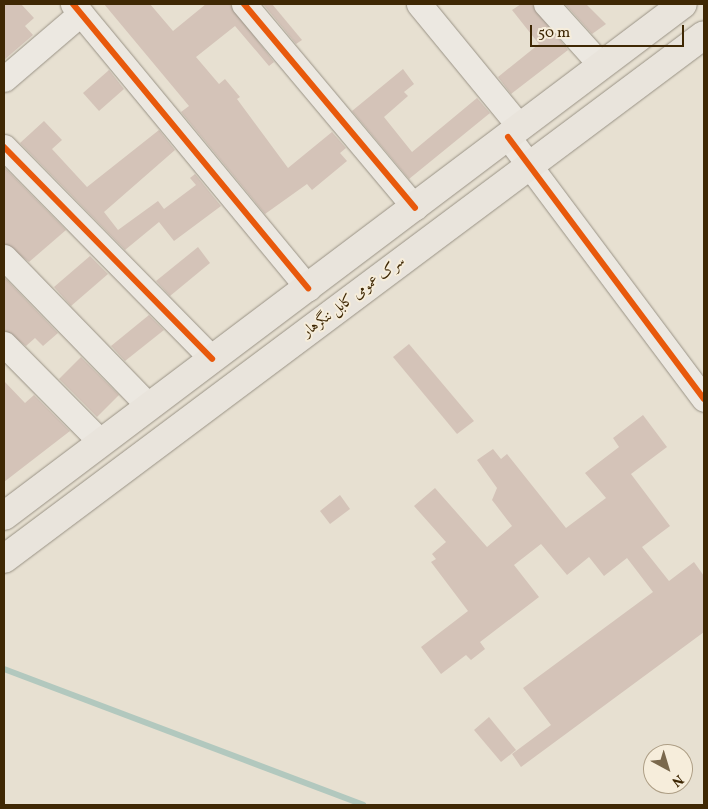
<!DOCTYPE html>
<html>
<head>
<meta charset="utf-8">
<style>
  body { margin:0 }
  #map { position:relative; width:708px; height:809px; overflow:hidden; background:#e7e0d1; font-family:Vollkorn,Amiri,serif }
  div>[style] { position:absolute }
  [style*='--x'] { left:calc(var(--x)*1px); top:calc(var(--y)*1px); width:calc(var(--w)*1px); rotate:calc(var(--a)*1deg) }
  .stream>* { height:6px; margin:-3px; padding:0 3px; transform-origin:3px; border-radius:3px; background:#b2c8be }
  .building>* { inset:0; background:#d4c3b8 }
  .roads { filter:drop-shadow(0 0 1px #999285) drop-shadow(0 0 1px #999285) }
  .minor>* { height:25px; margin:-12.5px; padding:0 12.5px; transform-origin:12.5px; border-radius:12.5px; background:#ece8e1 }
  .highway>* { height:28px; margin:-14px; padding:0 14px; transform-origin:14px; border-radius:14px; background:#e9e4dc }
  .cycleway>* { height:6px; margin:-3px; padding:0 3px; transform-origin:3px; border-radius:3px; background:#e8590c }
  span { translate:-50% -50%; white-space:nowrap; text-align:center; line-height:1.15; -webkit-text-stroke:4px #f6eddb; paint-order:stroke }
  .street-label { font-size:15px; color:#3f2804 }
  .frame { position:absolute; inset:0; border:5px solid #3f2804; pointer-events:none }
  .north { position:absolute; left:643px; top:744px; width:50px; height:50px; box-sizing:border-box; background:#f6eddb; border:1px solid #ad9e85; border-radius:50%; rotate:141deg; font-size:14px; font-weight:700; line-height:20px; text-align:center; color:#3f2804 }
  .north::after { content:''; display:block; margin:auto; width:18px; height:22px; background:#7a684c; clip-path:polygon(50% 0,100% 100%,50% 72%,0 100%) }
  .scale { position:absolute; left:530px; top:25px; width:154px; height:22px; box-sizing:border-box; border:2px solid #3f2804; border-top:0; padding-left:6px; font-size:15px; line-height:18px; white-space:nowrap; color:#3f2804; -webkit-text-stroke:4px #f6eddb; paint-order:stroke }
</style>
</head>
<body>
<div id="map">
  <div class="stream">
    <div style="--x:4;--y:669;--w:384;--a:20.7"></div>
  </div>
  <div class="building">
    <div style="clip-path:polygon(4px 4px,21px 4px,34px 18px,25px 26px,33px 35px,4px 60px)"></div>
    <div style="clip-path:polygon(104px 4px,150px 4px,173px 31px,206px 4px,230px 4px,274px 62px,269px 66px,235px 26px,196px 57px,219px 84px,225px 79px,240px 97px,237px 99px,288px 168px,332px 132px,346px 148px,340px 153px,347px 161px,312px 190px,307px 184px,265px 214px,181px 112px,189px 106px)"></div>
    <div style="clip-path:polygon(263px 4px,272px 4px,302px 40px,296px 44px)"></div>
    <div style="clip-path:polygon(521px 4px,532px 4px,568px 50px,511px 94px,498px 77px,539px 44px,512px 10px)"></div>
    <div style="clip-path:polygon(565px 4px,586px 4px,606px 24px,592px 34px)"></div>
    <div style="clip-path:polygon(403px 69px,414px 84px,404px 92px,408px 96px,384px 117px,412px 152px,477px 98px,490px 113px,409px 179px,352px 111px)"></div>
    <div style="clip-path:polygon(109px 70px,124px 89px,99px 111px,83px 93px)"></div>
    <div style="clip-path:polygon(44px 121px,62px 140px,52px 149px,87px 187px,159px 130px,175px 150px,104px 212px,118px 230px,158px 201px,164px 209px,196px 185px,190px 178px,195px 174px,221px 206px,174px 241px,159px 222px,125px 250px,20px 143px)"></div>
    <div style="clip-path:polygon(4px 167px,66px 230px,29px 262px,4px 243px)"></div>
    <div style="clip-path:polygon(198px 247px,210px 263px,170px 296px,156px 281px)"></div>
    <div style="clip-path:polygon(90px 256px,108px 274px,71px 306px,54px 287px)"></div>
    <div style="clip-path:polygon(4px 277px,58px 333px,43px 346px,35px 338px,26px 346px,4px 330px)"></div>
    <div style="clip-path:polygon(149px 315px,164px 330px,125px 361px,111px 346px)"></div>
    <div style="clip-path:polygon(409px 344px,474px 421px,457px 434px,393px 357px)"></div>
    <div style="clip-path:polygon(81px 357px,119px 395px,97px 417px,59px 379px)"></div>
    <div style="clip-path:polygon(4px 381px,25px 403px,34px 395px,70px 431px,4px 482px)"></div>
    <div style="clip-path:polygon(643px 415px,667px 447px,631px 474px,670px 526px,642px 547px,669px 581px,694px 562px,704px 576px,704px 632px,521px 767px,512px 754px,551px 725px,523px 688px,653px 592px,627px 558px,604px 576px,589px 557px,567px 575px,541px 544px,514px 565px,539px 597px,480px 642px,485px 649px,471px 660px,466px 655px,441px 674px,421px 647px,468px 611px,431px 562px,436px 559px,432px 554px,446px 542px,414px 506px,435px 488px,487px 547px,512px 526px,492px 500px,497px 488px,477px 460px,493px 449px,501px 459px,507px 454px,566px 528px,606px 498px,585px 473px,619px 447px,613px 438px)"></div>
    <div style="clip-path:polygon(340px 495px,350px 509px,330px 524px,320px 511px)"></div>
    <div style="clip-path:polygon(489px 717px,516px 750px,501px 762px,474px 730px)"></div>
  </div>
  <div class="roads">
    <div class="minor">
      <div style="--x:73;--y:4;--w:369;--a:50.4"></div>
      <div style="--x:244;--y:4;--w:266;--a:50"></div>
      <div style="--x:419;--y:4;--w:159;--a:50.6"></div>
      <div style="--x:546;--y:4;--w:82;--a:48"></div>
      <div style="--x:4;--y:79;--w:101;--a:-40.6"></div>
      <div style="--x:508;--y:137;--w:327;--a:53.2"></div>
      <div style="--x:4;--y:147;--w:297;--a:45.5"></div>
      <div style="--x:4;--y:257;--w:208;--a:45.8"></div>
      <div style="--x:4;--y:344;--w:136;--a:45.3"></div>
    </div>
    <div class="highway">
      <div style="--x:4;--y:516;--w:850;--a:-37.02"></div>
      <div style="--x:4;--y:559;--w:874;--a:-36.82"></div>
    </div>
  </div>
  <div class="cycleway">
    <div style="--x:73;--y:4;--w:369;--a:50.4"></div>
    <div style="--x:244;--y:4;--w:266;--a:50"></div>
    <div style="--x:508;--y:137;--w:327;--a:53.2"></div>
    <div style="--x:4;--y:147;--w:297;--a:45.5"></div>
  </div>
  <div class="street-label">
    <span style="left:354px;top:297px;rotate:-37deg">سرک عمومی کابل ننگرهار</span>
  </div>
  <div class="frame"></div>
  <div class="north">N</div>
  <div class="scale">50 m</div>
</div>
</body>
</html>
